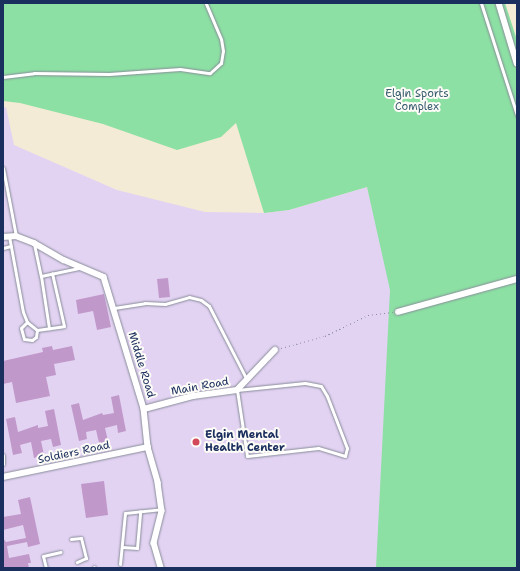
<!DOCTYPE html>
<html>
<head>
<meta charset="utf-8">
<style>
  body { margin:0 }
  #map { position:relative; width:520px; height:571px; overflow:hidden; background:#f4ebd6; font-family:"Shantell Sans",sans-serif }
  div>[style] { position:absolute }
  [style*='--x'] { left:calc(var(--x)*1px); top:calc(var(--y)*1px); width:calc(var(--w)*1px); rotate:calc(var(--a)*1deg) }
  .built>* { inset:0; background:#e3d3f3 }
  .green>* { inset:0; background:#8ce0a3 }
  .building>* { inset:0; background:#c198ca }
  .path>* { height:1px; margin-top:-0.5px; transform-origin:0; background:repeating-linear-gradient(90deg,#888d9a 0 1px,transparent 0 4px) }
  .roads { filter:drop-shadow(0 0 1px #888d9a) drop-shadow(0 0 1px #888d9a) }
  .lane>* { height:3px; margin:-1.5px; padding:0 1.5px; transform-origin:1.5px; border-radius:1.5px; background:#fff }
  .street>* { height:5.5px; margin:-2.75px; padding:0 2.75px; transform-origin:2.75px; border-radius:2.75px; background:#fff }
  .dots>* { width:11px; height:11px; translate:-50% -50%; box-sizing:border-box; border:2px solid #fdfcf7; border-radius:50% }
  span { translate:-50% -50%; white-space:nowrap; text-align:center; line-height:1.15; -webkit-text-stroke:4px #fdfcf7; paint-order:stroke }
  .park-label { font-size:11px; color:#375b6f }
  .street-label { font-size:11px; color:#1b2f5e }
  .poi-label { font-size:11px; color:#1b2f5e; font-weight:700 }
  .left { translate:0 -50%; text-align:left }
  .frame { position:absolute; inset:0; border:4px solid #1b2f5e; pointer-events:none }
</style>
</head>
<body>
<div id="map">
  <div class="built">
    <div style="clip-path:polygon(6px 107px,14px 145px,117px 190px,205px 212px,264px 213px,289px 210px,367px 187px,398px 312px,379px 568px,3px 568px,3px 108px)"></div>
  </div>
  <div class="green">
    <div style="clip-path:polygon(3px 3px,505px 3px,517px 40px,517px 568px,376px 568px,390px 290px,367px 187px,289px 210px,264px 213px,236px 123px,221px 137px,177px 150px,103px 124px,20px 103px,3px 101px)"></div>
  </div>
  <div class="building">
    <div style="clip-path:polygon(168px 278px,170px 297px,159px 298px,157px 279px)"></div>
    <div style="clip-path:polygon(104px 294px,111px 327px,97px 330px,93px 311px,78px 314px,76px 300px)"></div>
    <div style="clip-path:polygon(52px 346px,53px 350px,72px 346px,75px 360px,54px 364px,56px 375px,46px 377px,50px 396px,16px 403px,12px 382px,3px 384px,3px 361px,43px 352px,42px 348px)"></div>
    <div style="clip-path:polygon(119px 395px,126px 431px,118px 433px,117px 425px,105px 428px,108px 441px,99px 443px,96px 430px,86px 432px,87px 439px,79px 441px,71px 405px,79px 403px,83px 420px,102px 413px,103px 415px,114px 413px,111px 397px)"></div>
    <div style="clip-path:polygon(54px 409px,61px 445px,53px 447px,51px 439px,41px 441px,44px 455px,34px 458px,31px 442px,20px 445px,22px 453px,13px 455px,6px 419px,15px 417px,18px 432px,38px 425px,38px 428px,48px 426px,45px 411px)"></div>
    <div style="clip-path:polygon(104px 481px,108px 515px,86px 518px,81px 484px)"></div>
    <div style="clip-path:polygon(30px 497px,40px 544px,28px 547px,27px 542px,7px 546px,9px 558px,29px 554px,31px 563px,28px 563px,29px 568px,3px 568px,3px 538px,6px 542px,26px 538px,23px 525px,3px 530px,3px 517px,21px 514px,18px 500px)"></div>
  </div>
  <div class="path">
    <div style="--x:281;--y:348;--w:46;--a:-15.3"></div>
    <div style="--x:325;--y:336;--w:48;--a:-26"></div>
    <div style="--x:368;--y:315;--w:25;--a:-7"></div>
  </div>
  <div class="roads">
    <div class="lane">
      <div style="--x:481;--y:3;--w:118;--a:72.2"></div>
      <div style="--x:3;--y:77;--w:31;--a:-7"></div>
      <div style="--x:34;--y:73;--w:75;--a:0.8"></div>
      <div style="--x:109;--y:74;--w:71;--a:-4"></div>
      <div style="--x:180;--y:69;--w:30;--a:8"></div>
      <div style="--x:210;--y:73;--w:15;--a:-42"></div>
      <div style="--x:221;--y:63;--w:12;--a:-81"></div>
      <div style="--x:223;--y:51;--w:12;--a:-99"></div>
      <div style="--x:221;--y:39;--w:39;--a:-113"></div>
      <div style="--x:3;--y:168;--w:69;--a:79.2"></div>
      <div style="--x:9;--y:236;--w:77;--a:79.6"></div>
      <div style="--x:23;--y:312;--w:11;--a:68"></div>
      <div style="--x:27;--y:322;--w:13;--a:39"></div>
      <div style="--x:37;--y:330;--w:27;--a:-8"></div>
      <div style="--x:64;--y:326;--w:54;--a:-102.8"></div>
      <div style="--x:34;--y:244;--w:33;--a:78"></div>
      <div style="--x:41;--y:276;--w:40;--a:-12"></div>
      <div style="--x:3;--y:248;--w:8;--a:-14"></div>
      <div style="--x:41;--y:276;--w:53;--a:81.3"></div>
      <div style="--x:114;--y:308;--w:31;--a:-9"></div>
      <div style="--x:145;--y:303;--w:20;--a:3"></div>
      <div style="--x:165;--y:304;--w:25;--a:-16"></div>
      <div style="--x:189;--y:297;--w:12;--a:14"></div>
      <div style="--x:201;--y:300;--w:10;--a:37"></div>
      <div style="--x:209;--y:306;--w:83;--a:62.8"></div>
      <div style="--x:27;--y:322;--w:8;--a:135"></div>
      <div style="--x:21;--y:328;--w:11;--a:75"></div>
      <div style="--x:24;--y:339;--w:8;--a:7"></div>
      <div style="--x:32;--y:340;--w:5;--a:-37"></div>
      <div style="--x:36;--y:337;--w:7;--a:-82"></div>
      <div style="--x:305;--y:383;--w:16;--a:11"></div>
      <div style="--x:321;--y:386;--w:12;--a:59"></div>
      <div style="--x:327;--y:396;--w:56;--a:69"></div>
      <div style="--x:347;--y:448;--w:8;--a:104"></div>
      <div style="--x:345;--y:456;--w:28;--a:-163"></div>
      <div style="--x:318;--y:448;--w:71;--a:173.6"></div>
      <div style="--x:247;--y:456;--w:67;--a:-98.6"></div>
      <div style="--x:237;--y:390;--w:68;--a:-5.9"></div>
      <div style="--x:3;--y:455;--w:9;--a:90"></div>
      <div style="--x:71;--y:539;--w:10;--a:-6"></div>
      <div style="--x:81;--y:538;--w:21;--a:76"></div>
      <div style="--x:86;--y:558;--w:10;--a:156"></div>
      <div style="--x:122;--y:547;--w:15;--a:4"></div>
      <div style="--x:137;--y:548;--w:37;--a:-85"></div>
      <div style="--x:120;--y:564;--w:51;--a:-84.4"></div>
      <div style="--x:125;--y:513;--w:37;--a:-6"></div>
      <div style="--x:94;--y:567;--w:1;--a:90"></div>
      <div style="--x:46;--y:568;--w:12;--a:-104"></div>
      <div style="--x:43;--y:556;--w:18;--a:-13"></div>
    </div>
    <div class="street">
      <div style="--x:499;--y:3;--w:63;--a:73.3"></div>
      <div style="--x:3;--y:237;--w:13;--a:-4"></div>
      <div style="--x:16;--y:236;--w:19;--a:21"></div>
      <div style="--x:34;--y:243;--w:34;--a:30"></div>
      <div style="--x:64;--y:260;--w:43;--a:23"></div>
      <div style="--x:104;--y:277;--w:138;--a:73.1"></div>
      <div style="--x:144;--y:409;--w:38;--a:84"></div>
      <div style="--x:148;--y:447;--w:37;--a:74"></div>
      <div style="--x:158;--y:483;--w:28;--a:82"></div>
      <div style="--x:162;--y:511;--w:33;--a:104"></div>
      <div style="--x:154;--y:543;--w:26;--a:74"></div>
      <div style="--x:398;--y:312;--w:123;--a:-15.5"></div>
      <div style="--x:144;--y:409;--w:51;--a:-14.9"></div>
      <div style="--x:193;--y:396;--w:44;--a:-7.8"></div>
      <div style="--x:237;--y:390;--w:55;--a:-46.5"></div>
      <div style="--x:3;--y:477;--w:148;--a:-11.7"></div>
    </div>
  </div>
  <div class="dots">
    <div style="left:196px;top:442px;background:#d1495b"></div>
  </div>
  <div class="park-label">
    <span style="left:417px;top:101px">Elgin Sports<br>Complex</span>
  </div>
  <div class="street-label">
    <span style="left:141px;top:365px;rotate:73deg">Middle Road</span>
    <span style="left:200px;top:387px;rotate:-10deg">Main Road</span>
    <span style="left:74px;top:453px;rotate:-12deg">Soldiers Road</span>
  </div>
  <div class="poi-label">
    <span class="left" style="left:205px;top:442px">Elgin Mental<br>Health Center</span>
  </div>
  <div class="frame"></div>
</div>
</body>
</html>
